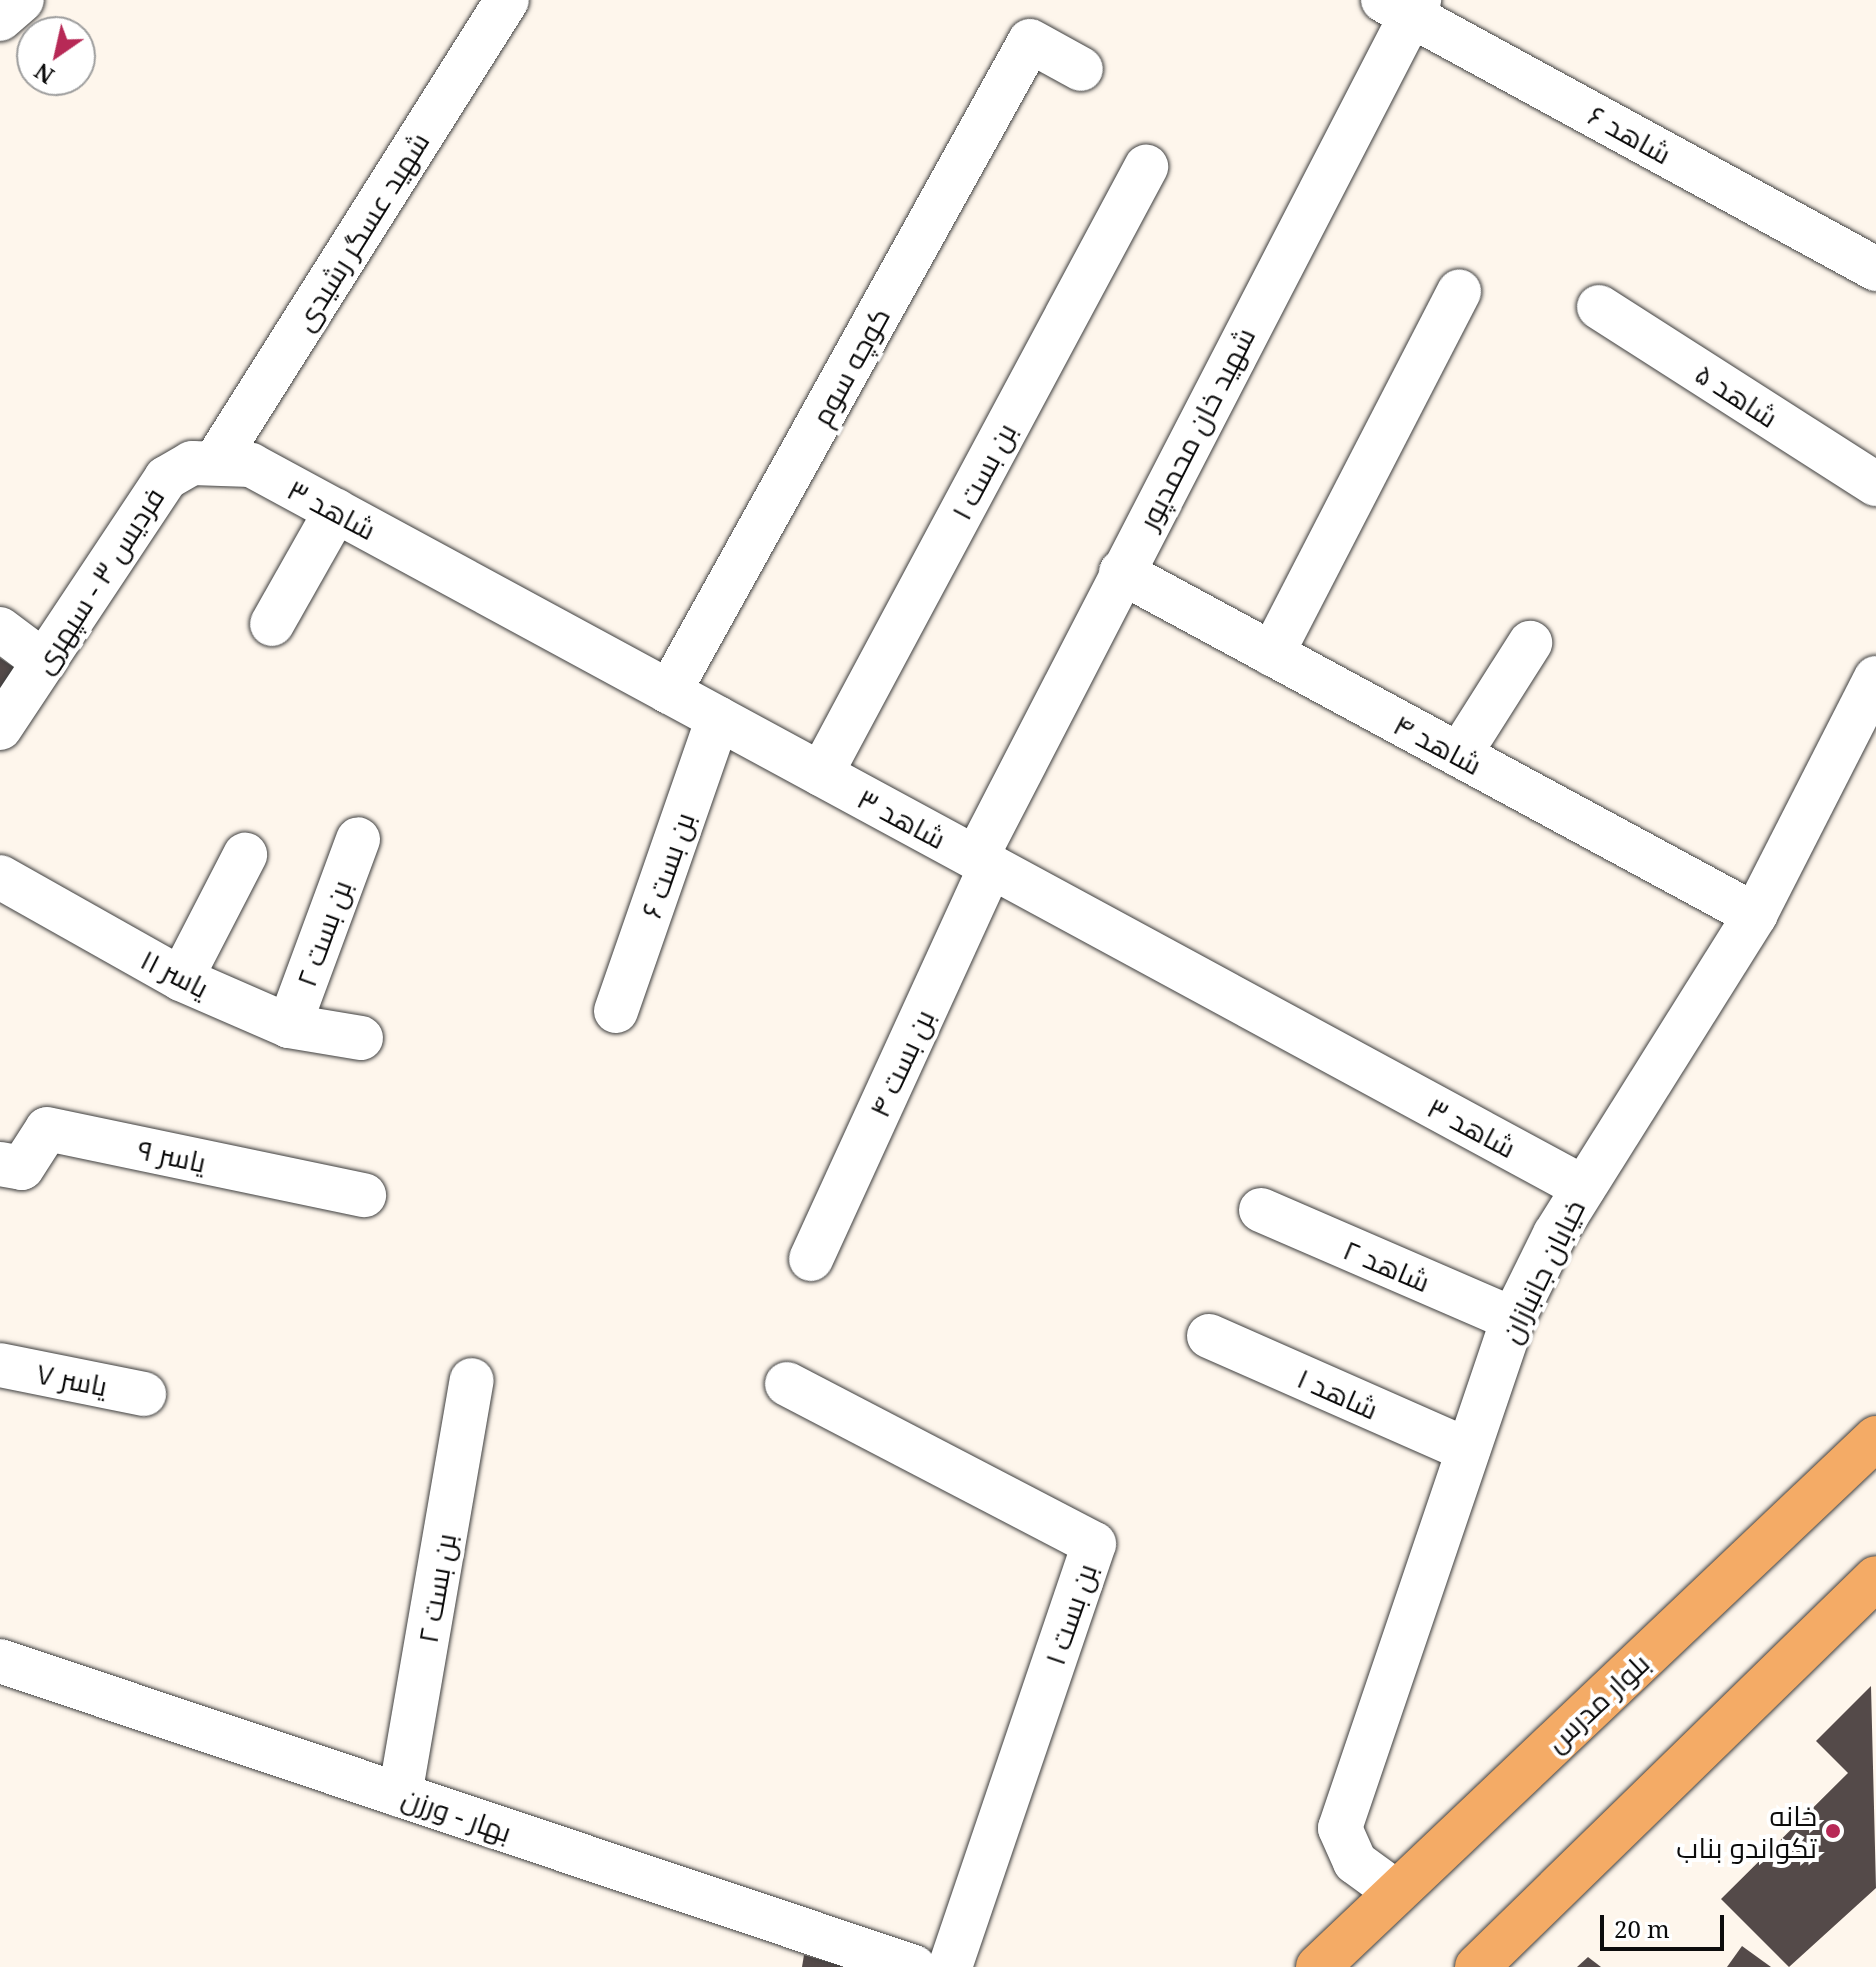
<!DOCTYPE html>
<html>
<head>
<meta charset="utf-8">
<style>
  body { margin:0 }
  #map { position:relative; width:1876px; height:1967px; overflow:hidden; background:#fef6ec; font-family:"Noto Serif",Cairo,serif }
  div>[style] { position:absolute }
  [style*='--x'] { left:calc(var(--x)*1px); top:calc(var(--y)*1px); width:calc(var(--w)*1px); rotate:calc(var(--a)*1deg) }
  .building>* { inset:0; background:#544a49 }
  .roads { filter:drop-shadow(0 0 2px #3f3f3f) drop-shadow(0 0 2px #3f3f3f) }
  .minor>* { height:44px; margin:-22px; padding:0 22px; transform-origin:22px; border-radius:22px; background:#fff }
  .major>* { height:44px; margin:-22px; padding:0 22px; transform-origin:22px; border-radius:22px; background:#f4ab66 }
  .dots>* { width:22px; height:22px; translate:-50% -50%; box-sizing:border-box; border:4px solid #fff; border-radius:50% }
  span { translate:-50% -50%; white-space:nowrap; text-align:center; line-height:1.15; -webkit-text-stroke:8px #fff; paint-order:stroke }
  .street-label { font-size:28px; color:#0c0c0c }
  .poi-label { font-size:28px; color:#0c0c0c }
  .right { translate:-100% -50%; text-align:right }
  .north { position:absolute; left:16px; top:16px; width:80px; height:80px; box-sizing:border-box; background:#fff; border:2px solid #9e9e9e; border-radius:50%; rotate:214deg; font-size:22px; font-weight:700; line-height:32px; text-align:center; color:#0c0c0c }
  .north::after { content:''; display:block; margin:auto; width:28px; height:36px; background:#b72956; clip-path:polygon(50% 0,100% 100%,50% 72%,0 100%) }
  .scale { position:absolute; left:1600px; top:1915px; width:124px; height:36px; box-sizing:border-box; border:4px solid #0c0c0c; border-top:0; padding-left:10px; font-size:24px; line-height:28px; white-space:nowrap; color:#0c0c0c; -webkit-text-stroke:6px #fff; paint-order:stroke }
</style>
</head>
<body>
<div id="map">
  <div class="building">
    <div style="clip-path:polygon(0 658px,16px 669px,0 692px)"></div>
    <div style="clip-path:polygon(1871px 1686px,1876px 1888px,1789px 1967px,1721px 1899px,1848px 1773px,1816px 1741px)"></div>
    <div style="clip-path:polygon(1742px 1946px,1771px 1967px,1727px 1967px)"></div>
    <div style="clip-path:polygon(804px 1955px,842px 1966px,841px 1967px,802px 1967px)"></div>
    <div style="clip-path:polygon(1588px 1957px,1601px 1967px,1577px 1967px)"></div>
  </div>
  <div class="roads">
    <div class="minor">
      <div style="--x:1383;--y:0;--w:562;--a:28.62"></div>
      <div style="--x:0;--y:19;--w:29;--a:-41"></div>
      <div style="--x:1599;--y:307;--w:329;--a:32.6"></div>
      <div style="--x:216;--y:461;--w:545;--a:-57.74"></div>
      <div style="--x:1121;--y:572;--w:721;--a:28.41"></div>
      <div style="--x:272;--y:624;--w:130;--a:-60.5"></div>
      <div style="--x:0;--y:629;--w:55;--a:36.9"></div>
      <div style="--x:1272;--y:654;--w:408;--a:-62.7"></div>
      <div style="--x:669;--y:692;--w:744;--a:-60.99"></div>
      <div style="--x:1030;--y:41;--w:58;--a:28.8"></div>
      <div style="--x:0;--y:728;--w:300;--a:-56.4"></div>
      <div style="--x:166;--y:478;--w:30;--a:-30"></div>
      <div style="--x:192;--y:463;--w:59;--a:1.9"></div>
      <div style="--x:251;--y:465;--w:1516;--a:28.47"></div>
      <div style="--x:1459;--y:755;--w:133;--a:-57.6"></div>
      <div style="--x:821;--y:774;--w:689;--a:-61.83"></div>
      <div style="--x:976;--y:858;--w:966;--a:-62.69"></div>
      <div style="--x:0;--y:877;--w:208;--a:29.4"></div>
      <div style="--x:181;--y:979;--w:118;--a:23.5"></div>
      <div style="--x:289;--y:1026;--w:73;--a:9.5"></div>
      <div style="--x:181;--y:979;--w:140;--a:-62.7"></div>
      <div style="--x:616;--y:1011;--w:310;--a:-70.8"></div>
      <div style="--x:289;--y:1026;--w:199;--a:-69.7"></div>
      <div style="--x:0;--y:1164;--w:22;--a:10"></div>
      <div style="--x:22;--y:1168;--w:46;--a:-57.3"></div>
      <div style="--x:47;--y:1129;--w:324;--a:11.8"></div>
      <div style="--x:1261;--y:1210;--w:275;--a:23.4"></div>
      <div style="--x:811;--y:1259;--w:432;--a:-65.4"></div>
      <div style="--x:1209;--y:1336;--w:283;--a:23.8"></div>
      <div style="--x:0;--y:1365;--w:147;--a:11.4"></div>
      <div style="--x:787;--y:1384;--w:346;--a:27.5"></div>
      <div style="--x:1094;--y:1544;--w:447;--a:108.8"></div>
      <div style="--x:0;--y:1661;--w:964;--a:18.51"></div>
      <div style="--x:400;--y:1795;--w:421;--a:-80.2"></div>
      <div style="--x:1396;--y:1892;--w:51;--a:-143.8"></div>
      <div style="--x:1355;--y:1862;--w:37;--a:-114"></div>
      <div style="--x:1340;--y:1828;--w:538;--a:-71.23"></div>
      <div style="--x:1513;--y:1319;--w:95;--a:-63.7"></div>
      <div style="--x:1555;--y:1234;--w:377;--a:-57.9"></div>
      <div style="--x:1755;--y:915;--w:266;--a:-63"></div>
    </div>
    <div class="major">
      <div style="--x:1318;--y:1967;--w:769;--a:-43.47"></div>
      <div style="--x:1477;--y:1967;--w:557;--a:-44.27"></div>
    </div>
  </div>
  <div class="dots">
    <div style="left:1833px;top:1831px;background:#b72956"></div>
  </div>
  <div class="street-label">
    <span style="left:1630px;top:134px;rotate:29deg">شاهد ۶</span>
    <span style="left:361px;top:231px;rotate:-58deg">شهید عسگر رشیدی</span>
    <span style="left:850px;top:366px;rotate:-61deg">کوچه سوم</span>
    <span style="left:1737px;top:395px;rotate:33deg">شاهد ۵</span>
    <span style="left:1196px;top:428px;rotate:-63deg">شهید خان محمدپور</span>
    <span style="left:983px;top:471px;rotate:-62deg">بن بست ۱</span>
    <span style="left:332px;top:509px;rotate:28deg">شاهد ۳</span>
    <span style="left:98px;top:580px;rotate:-57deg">فردیس ۳ - سپهری</span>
    <span style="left:1438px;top:744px;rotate:28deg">شاهد ۴</span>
    <span style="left:902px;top:818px;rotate:28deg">شاهد ۳</span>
    <span style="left:667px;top:865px;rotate:-71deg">بن بست ۶</span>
    <span style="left:323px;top:933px;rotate:-70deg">بن بست ۲</span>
    <span style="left:175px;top:973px;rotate:27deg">یاسر ۱۱</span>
    <span style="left:901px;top:1063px;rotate:-65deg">بن بست ۴</span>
    <span style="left:1472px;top:1127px;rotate:28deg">شاهد ۳</span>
    <span style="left:172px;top:1155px;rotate:12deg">یاسر ۹</span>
    <span style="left:1387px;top:1265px;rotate:23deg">شاهد ۲</span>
    <span style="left:1542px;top:1271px;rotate:-64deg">خیابان جانبازان</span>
    <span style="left:72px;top:1379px;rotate:11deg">یاسر ۷</span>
    <span style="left:1338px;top:1393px;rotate:24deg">شاهد ۱</span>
    <span style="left:436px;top:1588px;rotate:-80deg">بن بست ۲</span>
    <span style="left:1070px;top:1614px;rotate:-71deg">بن بست ۱</span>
    <span style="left:1597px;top:1702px;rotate:-43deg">بلوار مدرس</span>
    <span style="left:457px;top:1814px;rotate:19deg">بهار - ورزن</span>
  </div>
  <div class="poi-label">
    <span class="right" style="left:1817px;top:1831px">خانه<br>تکواندو بناب</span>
  </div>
  <div class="north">N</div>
  <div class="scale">20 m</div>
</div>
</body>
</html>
